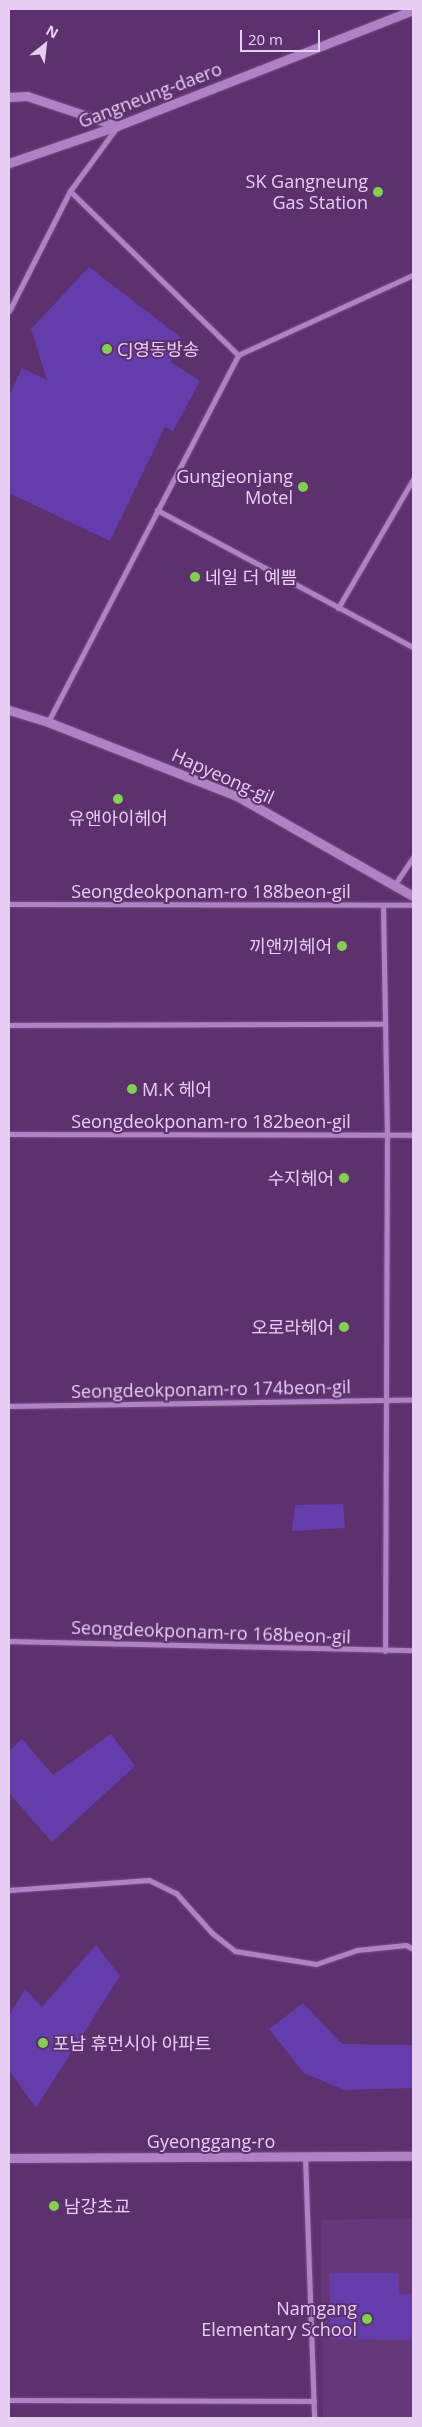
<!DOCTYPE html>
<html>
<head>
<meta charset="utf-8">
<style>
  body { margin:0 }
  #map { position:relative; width:422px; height:2427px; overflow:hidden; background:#5c316e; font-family:"Open Sans","Noto Sans KR",sans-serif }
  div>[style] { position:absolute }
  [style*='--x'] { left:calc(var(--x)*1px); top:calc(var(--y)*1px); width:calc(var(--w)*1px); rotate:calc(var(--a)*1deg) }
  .built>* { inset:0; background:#67377b }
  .building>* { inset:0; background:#643dac }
  .roads { filter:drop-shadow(0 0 1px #755085) drop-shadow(0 0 1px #755085) }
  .minor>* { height:5px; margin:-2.5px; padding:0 2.5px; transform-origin:2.5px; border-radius:2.5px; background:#b081c5 }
  .tertiary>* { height:9px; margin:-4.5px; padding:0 4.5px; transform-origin:4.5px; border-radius:4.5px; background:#b081c5 }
  .dots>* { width:14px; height:14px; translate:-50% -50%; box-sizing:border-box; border:2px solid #5c316e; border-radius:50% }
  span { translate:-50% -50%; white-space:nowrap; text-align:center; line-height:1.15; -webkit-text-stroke:4px #5c316e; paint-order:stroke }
  .street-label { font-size:18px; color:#e6cef2 }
  .poi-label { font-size:18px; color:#e6cef2 }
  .right { translate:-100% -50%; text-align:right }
  .left { translate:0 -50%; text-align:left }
  .frame { position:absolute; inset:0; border:10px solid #e6cef2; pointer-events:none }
  .north { position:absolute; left:20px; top:20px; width:50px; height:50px; -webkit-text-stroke:4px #5c316e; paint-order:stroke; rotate:29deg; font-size:14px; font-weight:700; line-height:20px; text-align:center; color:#e6cef2 }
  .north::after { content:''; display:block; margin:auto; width:18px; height:22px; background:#e6cef2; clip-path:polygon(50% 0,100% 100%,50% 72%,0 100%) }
  .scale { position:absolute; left:240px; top:30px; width:80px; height:22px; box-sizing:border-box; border:2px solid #e6cef2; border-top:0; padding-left:6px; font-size:15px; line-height:18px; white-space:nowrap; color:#e6cef2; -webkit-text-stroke:4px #5c316e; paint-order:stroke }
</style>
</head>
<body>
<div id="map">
  <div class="built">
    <div style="clip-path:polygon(413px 2218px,413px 2418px,323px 2418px,321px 2220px)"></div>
  </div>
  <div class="building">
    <div style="clip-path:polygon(89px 267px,180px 337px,171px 362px,200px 381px,173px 431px,165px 427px,110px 541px,9px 493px,9px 396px,22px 368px,47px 380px,31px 329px)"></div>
    <div style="clip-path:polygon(343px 1504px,345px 1528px,292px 1531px,295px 1505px)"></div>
    <div style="clip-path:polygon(111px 1734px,135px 1766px,52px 1842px,9px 1793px,9px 1751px,22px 1739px,53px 1775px)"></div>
    <div style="clip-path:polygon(96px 1945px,120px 1976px,36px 2108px,9px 2070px,9px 2016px,25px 1989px,42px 2007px)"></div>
    <div style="clip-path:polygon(303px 2003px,342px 2044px,413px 2045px,413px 2088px,344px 2090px,304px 2073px,269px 2029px)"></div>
    <div style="clip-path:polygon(330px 2273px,398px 2273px,399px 2294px,413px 2294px,413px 2340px,330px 2339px)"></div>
  </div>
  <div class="roads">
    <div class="minor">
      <div style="--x:70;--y:191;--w:235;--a:44.3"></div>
      <div style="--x:9;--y:311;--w:135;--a:-63.1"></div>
      <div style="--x:70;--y:191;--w:79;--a:-53.7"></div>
      <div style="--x:157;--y:510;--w:290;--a:28.2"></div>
      <div style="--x:338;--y:608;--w:149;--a:-59.8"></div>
      <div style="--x:48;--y:722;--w:413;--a:-62.6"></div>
      <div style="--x:238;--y:355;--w:192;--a:-24.6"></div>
      <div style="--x:395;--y:884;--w:32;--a:-56"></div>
      <div style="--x:9;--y:904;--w:404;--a:0.1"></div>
      <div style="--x:383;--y:905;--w:230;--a:89"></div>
      <div style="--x:387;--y:1135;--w:516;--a:90.22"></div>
      <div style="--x:9;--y:1025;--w:376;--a:-0.2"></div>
      <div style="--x:9;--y:1134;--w:404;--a:0.1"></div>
      <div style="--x:9;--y:1406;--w:404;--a:-0.9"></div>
      <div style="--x:9;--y:1641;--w:404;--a:1.3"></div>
      <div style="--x:9;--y:1890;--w:140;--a:-4.1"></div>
      <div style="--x:149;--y:1880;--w:30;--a:26"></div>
      <div style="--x:176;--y:1893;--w:54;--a:48"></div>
      <div style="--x:212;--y:1933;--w:29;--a:38"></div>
      <div style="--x:235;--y:1951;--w:82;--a:9.1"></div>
      <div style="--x:316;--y:1964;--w:43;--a:-18.9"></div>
      <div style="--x:357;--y:1950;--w:49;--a:-5.8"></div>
      <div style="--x:406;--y:1945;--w:8;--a:30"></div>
      <div style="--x:305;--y:2156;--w:262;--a:88"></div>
      <div style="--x:9;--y:2400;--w:305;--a:0.2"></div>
    </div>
    <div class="tertiary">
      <div style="--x:9;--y:97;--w:18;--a:-3"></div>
      <div style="--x:27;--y:96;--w:95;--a:18.4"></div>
      <div style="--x:9;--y:163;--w:114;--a:-18.9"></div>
      <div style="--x:117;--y:126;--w:318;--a:-21.4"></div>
      <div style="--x:9;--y:710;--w:41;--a:17.1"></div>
      <div style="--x:48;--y:722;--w:203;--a:21.4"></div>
      <div style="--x:237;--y:796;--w:202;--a:29.6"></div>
      <div style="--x:9;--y:2158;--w:404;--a:-0.3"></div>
    </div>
  </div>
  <div class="dots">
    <div style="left:378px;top:192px;background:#82d04f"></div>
    <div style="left:107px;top:349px;background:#82d04f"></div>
    <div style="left:303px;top:487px;background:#82d04f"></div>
    <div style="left:195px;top:577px;background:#82d04f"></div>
    <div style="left:118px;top:799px;background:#82d04f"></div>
    <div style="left:342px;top:946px;background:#82d04f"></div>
    <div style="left:132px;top:1089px;background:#82d04f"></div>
    <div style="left:344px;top:1178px;background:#82d04f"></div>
    <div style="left:344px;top:1327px;background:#82d04f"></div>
    <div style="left:43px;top:2043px;background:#82d04f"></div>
    <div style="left:54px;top:2206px;background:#82d04f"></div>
    <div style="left:367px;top:2319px;background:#82d04f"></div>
  </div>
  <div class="street-label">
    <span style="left:150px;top:95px;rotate:-21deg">Gangneung-daero</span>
    <span style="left:223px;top:776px;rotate:24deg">Hapyeong-gil</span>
    <span style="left:211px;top:891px">Seongdeokponam-ro 188beon-gil</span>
    <span style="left:211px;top:1121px">Seongdeokponam-ro 182beon-gil</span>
    <span style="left:211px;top:1389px;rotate:-1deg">Seongdeokponam-ro 174beon-gil</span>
    <span style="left:211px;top:1632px;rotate:2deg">Seongdeokponam-ro 168beon-gil</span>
    <span style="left:211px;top:2141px">Gyeonggang-ro</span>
  </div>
  <div class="poi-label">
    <span class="right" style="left:368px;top:192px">SK Gangneung<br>Gas Station</span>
    <span class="left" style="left:117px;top:349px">CJ영동방송</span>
    <span class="right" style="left:293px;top:487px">Gungjeonjang<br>Motel</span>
    <span class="left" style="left:205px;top:577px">네일 더 예쁨</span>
    <span style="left:118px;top:818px">유앤아이헤어</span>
    <span class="right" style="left:332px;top:946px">끼앤끼헤어</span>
    <span class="left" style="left:142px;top:1089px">M.K 헤어</span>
    <span class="right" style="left:334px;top:1178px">수지헤어</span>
    <span class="right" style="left:334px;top:1327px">오로라헤어</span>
    <span class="left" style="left:53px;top:2043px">포남 휴먼시아 아파트</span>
    <span class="left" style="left:64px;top:2206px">남강초교</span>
    <span class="right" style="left:357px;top:2319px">Namgang<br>Elementary School</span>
  </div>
  <div class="frame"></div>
  <div class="north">N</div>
  <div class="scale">20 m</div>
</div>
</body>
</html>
